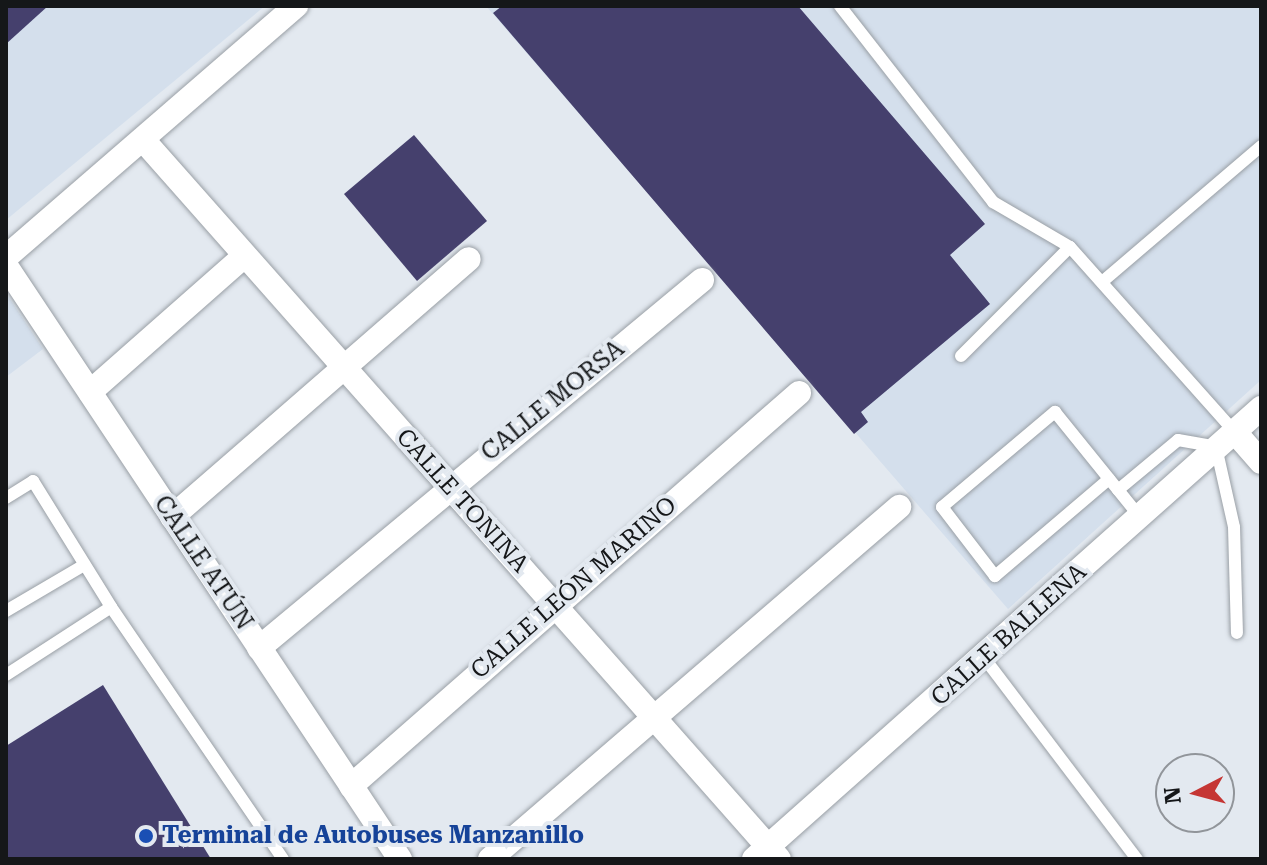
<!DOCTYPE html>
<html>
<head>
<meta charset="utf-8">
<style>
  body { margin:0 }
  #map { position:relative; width:1267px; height:865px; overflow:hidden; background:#e3e9f0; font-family:"Roboto Serif",serif }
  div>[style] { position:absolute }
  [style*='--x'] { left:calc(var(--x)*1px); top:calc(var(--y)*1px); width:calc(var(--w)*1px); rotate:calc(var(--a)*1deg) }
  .built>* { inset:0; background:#d4dfec }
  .building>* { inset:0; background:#45406d }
  .roads { filter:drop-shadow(0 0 2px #999fa5) drop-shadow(0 0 2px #999fa5) }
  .service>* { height:12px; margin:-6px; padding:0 6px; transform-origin:6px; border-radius:6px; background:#fff }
  .minor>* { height:24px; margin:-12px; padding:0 12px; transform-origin:12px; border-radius:12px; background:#fff }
  .dots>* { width:22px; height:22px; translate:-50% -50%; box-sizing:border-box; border:4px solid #e3e9f0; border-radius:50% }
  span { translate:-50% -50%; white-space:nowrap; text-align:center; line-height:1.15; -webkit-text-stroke:8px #e3e9f0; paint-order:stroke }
  .street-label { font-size:24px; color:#151719 }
  .transit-label { font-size:24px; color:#164399; font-weight:700 }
  .left { translate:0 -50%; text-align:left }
  .frame { position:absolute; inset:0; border:8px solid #151719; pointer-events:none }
  .north { position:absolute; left:1155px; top:753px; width:80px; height:80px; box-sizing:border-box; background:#e3e9f0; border:2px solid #91959a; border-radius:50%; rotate:264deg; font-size:22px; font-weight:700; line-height:32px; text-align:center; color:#151719 }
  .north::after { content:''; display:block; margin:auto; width:28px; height:36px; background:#c53634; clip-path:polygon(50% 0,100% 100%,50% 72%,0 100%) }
</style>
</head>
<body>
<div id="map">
  <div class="built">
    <div style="clip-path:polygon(6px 6px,265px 6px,6px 220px)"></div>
    <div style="clip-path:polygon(486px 6px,1261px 6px,1261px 380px,1008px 609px)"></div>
    <div style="clip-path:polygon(6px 293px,43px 349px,6px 377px)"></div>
  </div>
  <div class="building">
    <div style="clip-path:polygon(6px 6px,48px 6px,6px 44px)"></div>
    <div style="clip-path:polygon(502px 6px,798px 6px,985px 224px,950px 255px,990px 304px,861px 412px,868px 422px,854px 434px,493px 13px)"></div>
    <div style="clip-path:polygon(414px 135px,487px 221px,417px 281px,344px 194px)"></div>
    <div style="clip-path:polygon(103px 685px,211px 859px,6px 859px,6px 746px)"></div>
  </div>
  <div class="roads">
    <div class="service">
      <div style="--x:840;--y:6;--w:249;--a:52"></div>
      <div style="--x:993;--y:202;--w:89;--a:30.3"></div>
      <div style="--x:1102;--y:282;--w:209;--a:-40.5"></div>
      <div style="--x:961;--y:356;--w:154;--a:-45"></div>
      <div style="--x:1070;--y:247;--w:246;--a:48.3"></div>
      <div style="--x:1109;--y:479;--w:150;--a:139.6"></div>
      <div style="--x:995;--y:576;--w:87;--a:-127.5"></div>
      <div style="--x:942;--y:507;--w:148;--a:-40.1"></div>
      <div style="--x:1055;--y:412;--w:135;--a:51"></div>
      <div style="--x:1118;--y:490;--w:78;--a:-39.8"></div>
      <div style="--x:1178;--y:440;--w:39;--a:10"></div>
      <div style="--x:1216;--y:447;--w:82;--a:77.3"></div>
      <div style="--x:1234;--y:527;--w:106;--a:88.4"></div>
      <div style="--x:6;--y:498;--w:32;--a:-32"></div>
      <div style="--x:33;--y:481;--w:148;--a:58.2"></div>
      <div style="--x:6;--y:611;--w:91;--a:-30.5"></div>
      <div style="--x:985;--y:659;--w:251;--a:52.8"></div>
      <div style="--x:6;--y:675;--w:125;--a:-32.9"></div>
      <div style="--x:111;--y:607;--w:305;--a:55.7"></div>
    </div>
    <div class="minor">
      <div style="--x:145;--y:142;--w:957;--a:48.52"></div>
      <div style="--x:6;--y:257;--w:384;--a:-40.9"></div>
      <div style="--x:6;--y:266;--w:712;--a:56.4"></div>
      <div style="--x:90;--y:392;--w:205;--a:-41.4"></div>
      <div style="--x:1234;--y:431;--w:41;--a:48.9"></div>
      <div style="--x:172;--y:517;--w:393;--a:-41"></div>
      <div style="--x:259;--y:648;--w:576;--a:-39.72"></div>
      <div style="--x:351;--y:786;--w:596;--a:-41.26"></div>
      <div style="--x:490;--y:859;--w:540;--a:-40.72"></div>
      <div style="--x:754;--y:859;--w:679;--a:-41.65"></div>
    </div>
  </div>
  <div class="dots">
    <div style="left:146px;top:836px;background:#1a4fb4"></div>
  </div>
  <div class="street-label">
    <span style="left:553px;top:401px;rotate:-39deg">CALLE MORSA</span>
    <span style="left:462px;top:501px;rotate:48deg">CALLE TONINA</span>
    <span style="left:203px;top:563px;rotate:56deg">CALLE ATÚN</span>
    <span style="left:574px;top:588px;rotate:-41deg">CALLE LEÓN MARINO</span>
    <span style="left:1009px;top:635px;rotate:-42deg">CALLE BALLENA</span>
  </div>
  <div class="transit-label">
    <span class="left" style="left:162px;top:836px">Terminal de Autobuses Manzanillo</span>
  </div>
  <div class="frame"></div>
  <div class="north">N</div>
</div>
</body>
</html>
